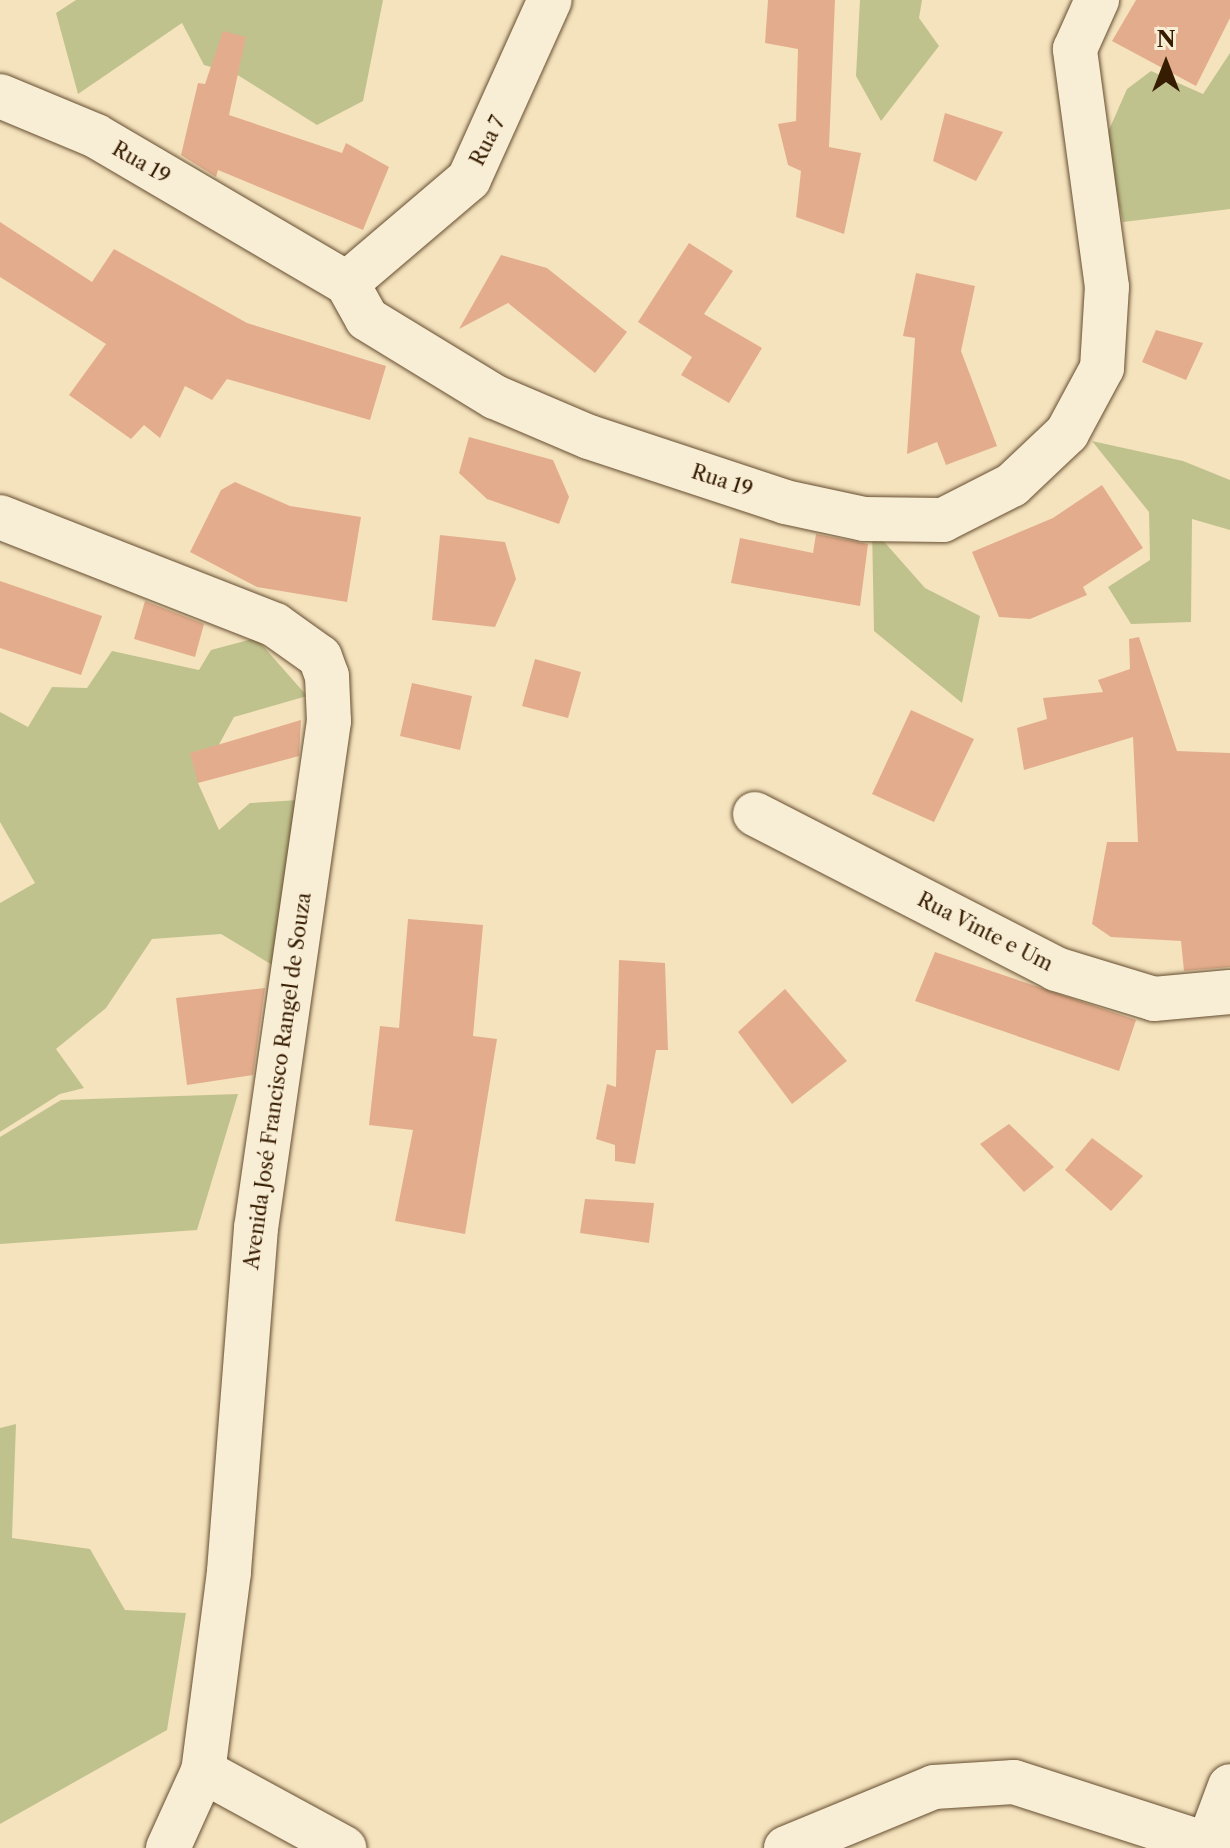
<!DOCTYPE html>
<html>
<head>
<meta charset="utf-8">
<style>
  body { margin:0 }
  #map { position:relative; width:1230px; height:1848px; overflow:hidden; background:#f5e3be; font-family:"Libre Caslon Text",serif }
  div>[style] { position:absolute }
  [style*='--x'] { left:calc(var(--x)*1px); top:calc(var(--y)*1px); width:calc(var(--w)*1px); rotate:calc(var(--a)*1deg) }
  .green>* { inset:0; background:#c0c28e }
  .building>* { inset:0; background:#e3ad8d }
  .roads { filter:drop-shadow(0 0 2px #664e30) drop-shadow(0 0 2px #664e30) }
  .street>* { height:44px; margin:-22px; padding:0 22px; transform-origin:22px; border-radius:22px; background:#f8edd5 }
  span { translate:-50% -50%; white-space:nowrap; text-align:center; line-height:1.15; -webkit-text-stroke:6px #f8edd5; paint-order:stroke }
  .street-label { font-size:20px; color:#361c00 }
  .north { position:absolute; left:1126px; top:24px; width:80px; height:80px; -webkit-text-stroke:6px #f8edd5; paint-order:stroke; rotate:0deg; font-size:22px; font-weight:700; line-height:32px; text-align:center; color:#361c00 }
  .north::after { content:''; display:block; margin:auto; width:28px; height:36px; background:#361c00; clip-path:polygon(50% 0,100% 100%,50% 72%,0 100%) }
</style>
</head>
<body>
<div id="map">
  <div class="green">
    <div style="clip-path:polygon(76px 0,383px 0,363px 101px,317px 125px,236px 74px,204px 65px,182px 23px,78px 94px,56px 13px)"></div>
    <div style="clip-path:polygon(860px 0,922px 0,919px 18px,939px 46px,881px 121px,856px 76px)"></div>
    <div style="clip-path:polygon(1230px 53px,1230px 209px,1123px 222px,1105px 139px,1127px 89px,1151px 71px,1203px 94px)"></div>
    <div style="clip-path:polygon(1092px 441px,1183px 461px,1230px 480px,1230px 530px,1192px 519px,1191px 622px,1131px 624px,1108px 587px,1150px 560px,1149px 512px)"></div>
    <div style="clip-path:polygon(872px 528px,925px 588px,980px 616px,962px 703px,874px 631px)"></div>
    <div style="clip-path:polygon(256px 638px,307px 696px,234px 717px,198px 783px,219px 830px,250px 803px,299px 800px,284px 972px,221px 934px,152px 939px,106px 1008px,56px 1049px,84px 1088px,60px 1094px,0 1132px,0 903px,35px 883px,0 822px,0 712px,28px 727px,52px 687px,87px 688px,112px 651px,199px 670px,211px 650px)"></div>
    <div style="clip-path:polygon(238px 1094px,197px 1230px,0 1244px,0 1137px,61px 1100px)"></div>
    <div style="clip-path:polygon(16px 1424px,12px 1538px,90px 1549px,125px 1610px,186px 1613px,167px 1730px,0 1824px,0 1428px)"></div>
  </div>
  <div class="building">
    <div style="clip-path:polygon(768px 0,835px 0,829px 147px,861px 153px,844px 234px,796px 217px,801px 171px,788px 165px,778px 124px,796px 121px,798px 49px,765px 43px)"></div>
    <div style="clip-path:polygon(1136px 0,1230px 0,1230px 18px,1196px 86px,1112px 41px)"></div>
    <div style="clip-path:polygon(223px 31px,246px 37px,229px 115px,342px 153px,346px 143px,389px 167px,363px 230px,218px 170px,216px 177px,181px 155px,198px 83px,205px 84px)"></div>
    <div style="clip-path:polygon(945px 113px,1003px 132px,976px 181px,933px 161px)"></div>
    <div style="clip-path:polygon(0 222px,92px 282px,114px 249px,247px 323px,386px 366px,370px 420px,227px 379px,212px 400px,185px 386px,160px 438px,144px 425px,131px 439px,69px 395px,106px 344px,0 277px)"></div>
    <div style="clip-path:polygon(689px 243px,733px 271px,704px 314px,762px 348px,729px 403px,681px 375px,692px 357px,638px 322px)"></div>
    <div style="clip-path:polygon(501px 255px,547px 268px,627px 332px,595px 373px,508px 303px,459px 329px)"></div>
    <div style="clip-path:polygon(916px 273px,975px 286px,961px 351px,997px 446px,946px 465px,937px 442px,907px 454px,915px 338px,903px 336px)"></div>
    <div style="clip-path:polygon(1156px 330px,1203px 343px,1186px 380px,1142px 362px)"></div>
    <div style="clip-path:polygon(469px 437px,553px 460px,569px 497px,559px 524px,487px 499px,459px 473px)"></div>
    <div style="clip-path:polygon(235px 482px,290px 506px,361px 517px,347px 602px,257px 587px,190px 552px,221px 490px)"></div>
    <div style="clip-path:polygon(1102px 485px,1143px 548px,1083px 587px,1087px 595px,1030px 619px,999px 617px,972px 552px,1053px 518px)"></div>
    <div style="clip-path:polygon(816px 534px,868px 544px,860px 606px,731px 583px,740px 538px,813px 553px)"></div>
    <div style="clip-path:polygon(440px 535px,505px 542px,516px 579px,495px 627px,432px 620px)"></div>
    <div style="clip-path:polygon(0 581px,102px 616px,81px 675px,0 648px)"></div>
    <div style="clip-path:polygon(145px 601px,204px 624px,195px 657px,134px 639px)"></div>
    <div style="clip-path:polygon(1139px 637px,1177px 751px,1230px 753px,1230px 967px,1184px 971px,1181px 941px,1111px 937px,1092px 924px,1107px 842px,1138px 842px,1133px 737px,1024px 770px,1017px 728px,1047px 719px,1043px 698px,1103px 692px,1098px 680px,1130px 669px,1129px 639px)"></div>
    <div style="clip-path:polygon(535px 659px,581px 672px,568px 718px,522px 706px)"></div>
    <div style="clip-path:polygon(412px 683px,472px 696px,460px 750px,400px 736px)"></div>
    <div style="clip-path:polygon(911px 710px,974px 739px,934px 822px,872px 794px)"></div>
    <div style="clip-path:polygon(301px 720px,299px 756px,198px 783px,190px 753px)"></div>
    <div style="clip-path:polygon(408px 919px,483px 925px,473px 1036px,497px 1039px,465px 1234px,395px 1221px,413px 1130px,369px 1125px,380px 1026px,399px 1028px)"></div>
    <div style="clip-path:polygon(935px 952px,1136px 1020px,1119px 1071px,915px 1001px)"></div>
    <div style="clip-path:polygon(619px 960px,665px 963px,668px 1050px,656px 1050px,635px 1164px,615px 1161px,615px 1145px,596px 1139px,607px 1084px,616px 1087px)"></div>
    <div style="clip-path:polygon(265px 988px,253px 1075px,187px 1085px,176px 998px)"></div>
    <div style="clip-path:polygon(785px 989px,847px 1061px,792px 1104px,738px 1032px)"></div>
    <div style="clip-path:polygon(1009px 1124px,1054px 1167px,1024px 1192px,980px 1144px)"></div>
    <div style="clip-path:polygon(1092px 1138px,1143px 1176px,1111px 1211px,1065px 1170px)"></div>
    <div style="clip-path:polygon(585px 1199px,654px 1203px,649px 1243px,580px 1233px)"></div>
  </div>
  <div class="roads">
    <div class="street">
      <div style="--x:0;--y:96;--w:104;--a:22.6"></div>
      <div style="--x:96;--y:136;--w:291;--a:30.4"></div>
      <div style="--x:347;--y:283;--w:41;--a:60.9"></div>
      <div style="--x:367;--y:319;--w:150;--a:31.4"></div>
      <div style="--x:495;--y:397;--w:102;--a:23.1"></div>
      <div style="--x:589;--y:437;--w:206;--a:18.3"></div>
      <div style="--x:785;--y:502;--w:81;--a:12.1"></div>
      <div style="--x:864;--y:519;--w:79;--a:0.7"></div>
      <div style="--x:943;--y:520;--w:77;--a:-26.9"></div>
      <div style="--x:1012;--y:485;--w:76;--a:-43.4"></div>
      <div style="--x:1067;--y:433;--w:74;--a:-61.7"></div>
      <div style="--x:1102;--y:368;--w:81;--a:-86.5"></div>
      <div style="--x:1107;--y:287;--w:240;--a:-97.7"></div>
      <div style="--x:1075;--y:49;--w:54;--a:-65.8"></div>
      <div style="--x:347;--y:283;--w:160;--a:-40.4"></div>
      <div style="--x:469;--y:179;--w:196;--a:-65.7"></div>
      <div style="--x:0;--y:517;--w:295;--a:21.4"></div>
      <div style="--x:275;--y:625;--w:55;--a:35.4"></div>
      <div style="--x:320;--y:657;--w:20;--a:70"></div>
      <div style="--x:327;--y:676;--w:45;--a:87.5"></div>
      <div style="--x:329;--y:721;--w:512;--a:98.19"></div>
      <div style="--x:256;--y:1228;--w:345;--a:94.5"></div>
      <div style="--x:229;--y:1572;--w:201;--a:97.4"></div>
      <div style="--x:203;--y:1771;--w:85;--a:114.4"></div>
      <div style="--x:755;--y:814;--w:339;--a:27.2"></div>
      <div style="--x:1056;--y:969;--w:102;--a:17"></div>
      <div style="--x:1154;--y:999;--w:76;--a:-5.3"></div>
      <div style="--x:203;--y:1771;--w:161;--a:28.6"></div>
      <div style="--x:786;--y:1848;--w:160;--a:-22.4"></div>
      <div style="--x:934;--y:1787;--w:80;--a:-3.6"></div>
      <div style="--x:1014;--y:1782;--w:214;--a:17.9"></div>
      <div style="--x:1207;--y:1848;--w:66;--a:-69.6"></div>
    </div>
  </div>
  <div class="street-label">
    <span style="left:488px;top:141px;rotate:-63deg">Rua 7</span>
    <span style="left:141px;top:163px;rotate:30deg">Rua 19</span>
    <span style="left:722px;top:481px;rotate:18deg">Rua 19</span>
    <span style="left:985px;top:932px;rotate:27deg">Rua Vinte e Um</span>
    <span style="left:278px;top:1081px;rotate:-82deg">Avenida José Francisco Rangel de Souza</span>
  </div>
  <div class="north">N</div>
</div>
</body>
</html>
